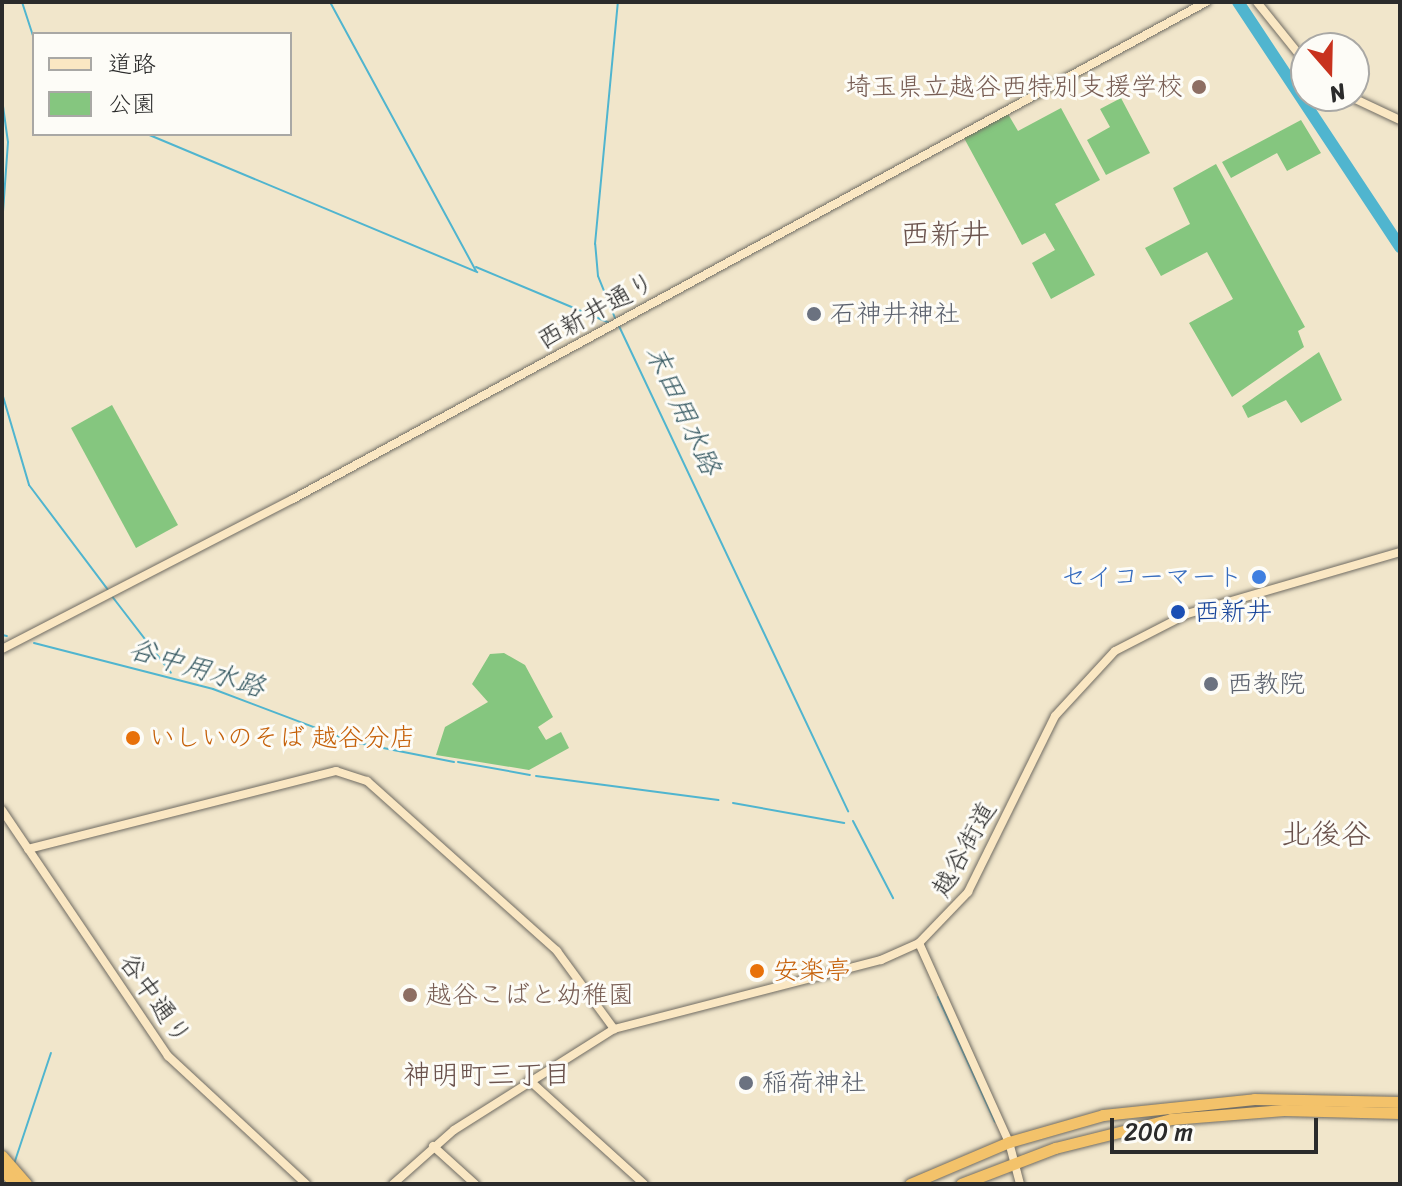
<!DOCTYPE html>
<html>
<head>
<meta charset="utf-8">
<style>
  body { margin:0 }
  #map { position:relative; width:1402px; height:1186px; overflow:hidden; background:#f1e6cb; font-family:Sriracha,"Klee One",sans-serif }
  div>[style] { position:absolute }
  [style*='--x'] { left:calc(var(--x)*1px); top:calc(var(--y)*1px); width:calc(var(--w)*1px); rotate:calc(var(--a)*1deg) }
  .green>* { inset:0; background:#85c67f }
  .stream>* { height:2px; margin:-1px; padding:0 1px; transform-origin:1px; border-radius:1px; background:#50b5cf }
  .river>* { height:12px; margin:-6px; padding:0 6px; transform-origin:6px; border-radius:6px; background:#50b5cf }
  .roads { filter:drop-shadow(0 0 2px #706c63) drop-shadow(0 0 2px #706c63) }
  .secondary>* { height:8px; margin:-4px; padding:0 4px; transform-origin:4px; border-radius:4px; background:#fae7c3 }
  .highway>* { height:11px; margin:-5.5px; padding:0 5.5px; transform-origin:5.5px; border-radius:5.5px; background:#f3c26a }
  .dots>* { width:22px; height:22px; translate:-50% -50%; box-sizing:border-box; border:4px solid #fdfcf7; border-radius:50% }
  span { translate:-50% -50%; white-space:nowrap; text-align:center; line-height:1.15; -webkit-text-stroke:6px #fdfcf7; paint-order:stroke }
  .education-label { font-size:26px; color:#785e54 }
  .right { translate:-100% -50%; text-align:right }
  .left { translate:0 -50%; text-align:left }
  .street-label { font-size:26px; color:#2b2b2b }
  .worship-label { font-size:26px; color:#5b616d }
  .shop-label { font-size:26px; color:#366cbe }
  .transit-label { font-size:26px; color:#164399 }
  .food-label { font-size:26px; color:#c56008 }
  .water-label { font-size:28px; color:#385b64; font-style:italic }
  .neighbourhood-label { font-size:28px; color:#6a524c }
  .quarter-label { font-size:30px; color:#6a524c }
  .frame { position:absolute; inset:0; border:4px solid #2b2b2b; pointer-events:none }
  .legend { position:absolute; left:32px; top:32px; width:260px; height:104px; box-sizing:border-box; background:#fdfcf7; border:2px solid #a9a8a5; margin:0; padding:10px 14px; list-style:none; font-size:24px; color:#2b2b2b }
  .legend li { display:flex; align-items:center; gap:16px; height:40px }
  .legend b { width:40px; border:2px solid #a9a8a5 }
  .north { position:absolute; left:1290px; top:32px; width:80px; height:80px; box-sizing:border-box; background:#fdfcf7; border:2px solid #a9a8a5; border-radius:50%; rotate:160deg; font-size:22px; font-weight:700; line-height:32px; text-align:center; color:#2b2b2b }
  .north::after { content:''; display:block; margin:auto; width:28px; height:36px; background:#c8321e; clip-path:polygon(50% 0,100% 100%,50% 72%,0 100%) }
  .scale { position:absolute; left:1110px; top:1118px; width:208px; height:36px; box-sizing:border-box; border:4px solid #2b2b2b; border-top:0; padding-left:10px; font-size:24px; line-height:28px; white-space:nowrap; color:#2b2b2b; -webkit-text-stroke:6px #fdfcf7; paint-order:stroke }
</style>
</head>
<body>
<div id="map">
  <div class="green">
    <div style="clip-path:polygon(1121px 98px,1150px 153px,1106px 175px,1087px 140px,1110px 127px,1100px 109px)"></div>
    <div style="clip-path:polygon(1061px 108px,1100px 180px,1055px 204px,1095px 275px,1051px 299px,1032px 263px,1055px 250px,1045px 233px,1022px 245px,964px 138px,1008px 114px,1018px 131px)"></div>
    <div style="clip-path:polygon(1301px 120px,1321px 153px,1287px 171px,1277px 153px,1231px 178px,1222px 162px)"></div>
    <div style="clip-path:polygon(1216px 164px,1305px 327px,1298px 331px,1304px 347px,1232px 397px,1189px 323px,1233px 299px,1207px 252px,1161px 276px,1145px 248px,1190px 224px,1173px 188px)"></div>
    <div style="clip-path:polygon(1319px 352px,1342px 400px,1301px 423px,1286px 400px,1248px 418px,1242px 406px)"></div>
    <div style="clip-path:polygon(112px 405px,178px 525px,136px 548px,71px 428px)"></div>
    <div style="clip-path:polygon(504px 653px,525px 665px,553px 717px,538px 727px,546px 740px,561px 732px,569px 748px,529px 770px,436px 755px,445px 727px,488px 702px,472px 684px,490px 654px)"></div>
  </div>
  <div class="stream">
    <div style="--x:22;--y:2;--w:40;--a:72"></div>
    <div style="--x:330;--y:2;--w:306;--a:61.5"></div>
    <div style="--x:2;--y:99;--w:43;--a:82.1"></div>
    <div style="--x:8;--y:142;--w:83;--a:94.1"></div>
    <div style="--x:147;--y:134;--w:358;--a:22.7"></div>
    <div style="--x:476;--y:267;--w:145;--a:22.7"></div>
    <div style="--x:615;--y:318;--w:45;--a:-112"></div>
    <div style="--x:598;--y:276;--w:32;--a:-95"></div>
    <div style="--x:595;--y:244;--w:243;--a:-84.6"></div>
    <div style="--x:618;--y:324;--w:539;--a:64.72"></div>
    <div style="--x:2;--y:393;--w:96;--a:73.6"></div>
    <div style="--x:29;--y:485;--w:131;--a:53"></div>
    <div style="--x:111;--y:595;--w:98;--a:52.4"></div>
    <div style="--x:2;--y:635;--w:5;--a:11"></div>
    <div style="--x:34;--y:643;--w:185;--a:14.4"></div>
    <div style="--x:213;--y:689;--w:141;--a:20.7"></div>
    <div style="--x:353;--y:742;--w:103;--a:11.2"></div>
    <div style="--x:458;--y:762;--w:73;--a:10.2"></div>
    <div style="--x:536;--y:776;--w:184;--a:7.5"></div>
    <div style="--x:733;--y:803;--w:113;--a:10.2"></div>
    <div style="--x:853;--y:821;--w:87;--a:62.5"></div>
    <div style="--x:938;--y:997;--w:137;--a:65.5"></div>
    <div style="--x:14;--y:1164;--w:117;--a:-71.6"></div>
  </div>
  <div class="river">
    <div style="--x:1238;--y:2;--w:294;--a:56.5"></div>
  </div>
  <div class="roads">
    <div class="secondary">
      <div style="--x:1257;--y:2;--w:78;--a:51.2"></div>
      <div style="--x:1349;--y:96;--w:56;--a:25.2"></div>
      <div style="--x:2;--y:649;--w:327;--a:-27.3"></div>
      <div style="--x:293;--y:499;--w:1040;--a:-28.56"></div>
      <div style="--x:2;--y:810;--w:297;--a:56"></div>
      <div style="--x:168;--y:1056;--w:188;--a:42.8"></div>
      <div style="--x:28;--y:849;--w:318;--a:-14.2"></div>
      <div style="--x:336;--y:771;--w:33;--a:18"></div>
      <div style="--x:367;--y:781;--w:255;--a:41.8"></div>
      <div style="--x:557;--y:951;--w:97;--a:53.8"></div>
      <div style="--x:919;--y:943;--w:218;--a:65.7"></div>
      <div style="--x:1009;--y:1142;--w:43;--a:75.3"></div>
      <div style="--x:529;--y:1080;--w:155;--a:42.1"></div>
      <div style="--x:433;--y:1146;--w:57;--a:42.1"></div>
      <div style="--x:393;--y:1184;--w:81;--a:-41.5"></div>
      <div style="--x:454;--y:1130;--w:189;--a:-32.3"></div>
      <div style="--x:614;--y:1029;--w:276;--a:-14.5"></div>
      <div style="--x:881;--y:960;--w:42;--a:-24.1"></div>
      <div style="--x:919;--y:943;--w:71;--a:-46.1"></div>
      <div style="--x:968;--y:892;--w:196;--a:-63.7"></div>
      <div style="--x:1055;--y:716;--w:88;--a:-47.3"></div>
      <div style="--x:1115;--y:651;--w:81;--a:-27.2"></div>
      <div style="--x:1187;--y:614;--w:222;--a:-16.2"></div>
    </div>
    <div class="highway">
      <div style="--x:2;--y:1156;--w:37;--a:49"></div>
      <div style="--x:2;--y:1169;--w:20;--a:49"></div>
      <div style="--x:910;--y:1184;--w:108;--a:-23"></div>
      <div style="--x:1009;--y:1142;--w:98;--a:-16"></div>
      <div style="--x:1103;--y:1115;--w:152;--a:-6"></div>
      <div style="--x:1254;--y:1099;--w:146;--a:1.2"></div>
      <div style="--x:961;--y:1184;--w:101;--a:-21"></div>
      <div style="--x:1055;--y:1148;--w:120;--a:-14"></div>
      <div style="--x:1171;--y:1119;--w:113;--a:-4.6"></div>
      <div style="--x:1284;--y:1110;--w:116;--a:1.5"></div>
    </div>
  </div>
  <div class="dots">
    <div style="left:1199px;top:87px;background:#8d6e63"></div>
    <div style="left:814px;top:314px;background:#6b7280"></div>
    <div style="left:1259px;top:577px;background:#3f7fe0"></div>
    <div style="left:1178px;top:612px;background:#1a4fb4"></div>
    <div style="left:1211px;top:684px;background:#6b7280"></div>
    <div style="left:133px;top:738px;background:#e8710a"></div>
    <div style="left:757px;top:971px;background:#e8710a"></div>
    <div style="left:410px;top:995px;background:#8d6e63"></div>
    <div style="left:746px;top:1083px;background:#6b7280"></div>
  </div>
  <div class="education-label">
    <span class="right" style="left:1183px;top:87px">埼玉県立越谷西特別支援学校</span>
    <span class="left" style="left:426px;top:995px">越谷こばと幼稚園</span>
  </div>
  <div class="street-label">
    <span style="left:596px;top:311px;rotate:-29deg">西新井通り</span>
    <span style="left:964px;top:849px;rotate:-61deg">越谷街道</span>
    <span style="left:155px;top:999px;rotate:55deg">谷中通り</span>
  </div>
  <div class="worship-label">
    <span class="left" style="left:830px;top:314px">石神井神社</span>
    <span class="left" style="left:1227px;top:684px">西教院</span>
    <span class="left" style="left:762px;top:1083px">稲荷神社</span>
  </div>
  <div class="shop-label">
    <span class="right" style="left:1243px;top:577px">セイコーマート</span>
  </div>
  <div class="transit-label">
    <span class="left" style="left:1194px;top:612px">西新井</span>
  </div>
  <div class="food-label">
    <span class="left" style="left:149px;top:738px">いしいのそば 越谷分店</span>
    <span class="left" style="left:773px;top:971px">安楽亭</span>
  </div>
  <div class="water-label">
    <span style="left:683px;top:410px;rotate:65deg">末田用水路</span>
    <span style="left:197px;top:668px;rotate:17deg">谷中用水路</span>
  </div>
  <div class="neighbourhood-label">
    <span style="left:487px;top:1075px">神明町三丁目</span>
  </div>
  <div class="quarter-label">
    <span style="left:945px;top:234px">西新井</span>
    <span style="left:1326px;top:834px">北後谷</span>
  </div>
  <div class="frame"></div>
  <ul class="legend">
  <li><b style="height:10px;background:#fae7c3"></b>道路</li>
  <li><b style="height:22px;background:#85c67f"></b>公園</li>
  </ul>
  <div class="north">N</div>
  <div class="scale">200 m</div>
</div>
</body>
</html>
